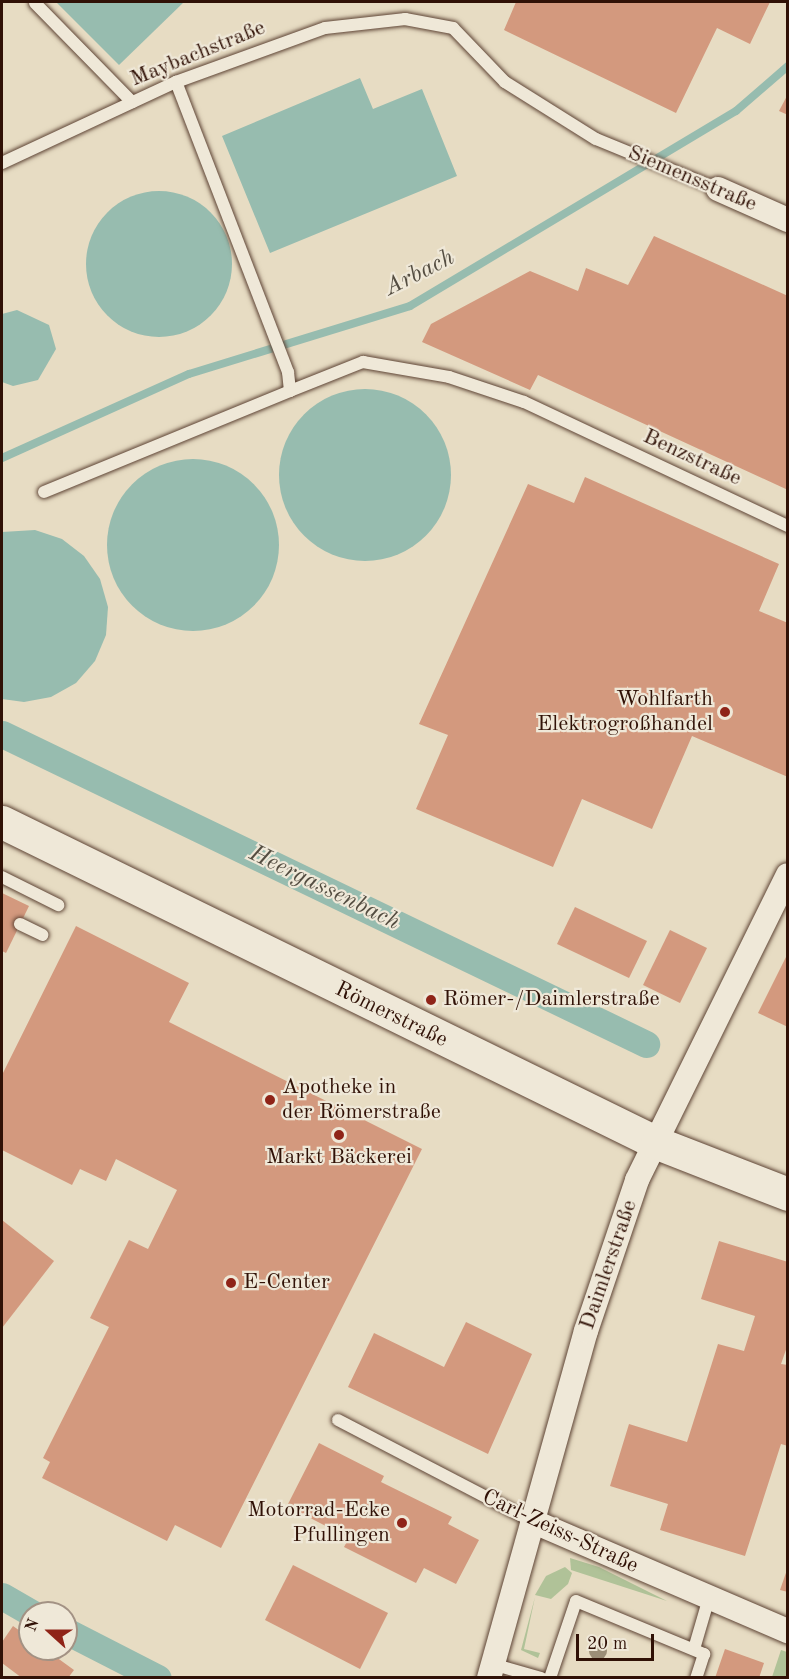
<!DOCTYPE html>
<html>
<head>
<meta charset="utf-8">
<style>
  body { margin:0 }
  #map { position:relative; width:789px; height:1679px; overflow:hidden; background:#e7dcc3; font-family:"Old Standard TT",serif }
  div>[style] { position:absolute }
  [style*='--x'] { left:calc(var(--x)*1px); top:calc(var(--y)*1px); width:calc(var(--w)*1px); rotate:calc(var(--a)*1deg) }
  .green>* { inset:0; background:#b0c298 }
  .water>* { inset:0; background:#97bcaf }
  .round { border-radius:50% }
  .stream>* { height:8px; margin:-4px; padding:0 4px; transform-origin:4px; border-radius:4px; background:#97bcaf }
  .canal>* { height:27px; margin:-13.5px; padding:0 13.5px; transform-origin:13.5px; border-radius:13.5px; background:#97bcaf }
  .building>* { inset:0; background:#d3997e }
  .roads { filter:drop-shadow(0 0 2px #5e4435) drop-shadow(0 0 2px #5e4435) }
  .lane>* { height:12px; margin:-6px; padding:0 6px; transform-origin:6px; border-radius:6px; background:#efe8d8 }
  .street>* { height:24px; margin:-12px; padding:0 12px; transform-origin:12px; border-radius:12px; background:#efe8d8 }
  .secondary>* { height:33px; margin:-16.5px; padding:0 16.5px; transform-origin:16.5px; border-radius:16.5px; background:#efe8d8 }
  .trees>* { width:18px; height:18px; margin:-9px; border-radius:50%; background:#9b8e77 }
  .dots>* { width:16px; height:16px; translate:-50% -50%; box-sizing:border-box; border:3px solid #efe8d8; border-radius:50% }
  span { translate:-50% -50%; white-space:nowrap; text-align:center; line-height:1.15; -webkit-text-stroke:4.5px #efe8d8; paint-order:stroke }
  .street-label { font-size:22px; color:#301106 }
  .poi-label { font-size:22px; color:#301106 }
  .right { translate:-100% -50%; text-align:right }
  .left { translate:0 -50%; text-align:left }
  .water-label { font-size:24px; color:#544d41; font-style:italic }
  .frame { position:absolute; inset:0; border:3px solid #301106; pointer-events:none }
  .north { position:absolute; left:18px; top:1601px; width:60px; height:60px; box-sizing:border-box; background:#efe8d8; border:2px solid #a39284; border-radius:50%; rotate:291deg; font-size:16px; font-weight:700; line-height:24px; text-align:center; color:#301106 }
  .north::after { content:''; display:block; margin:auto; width:21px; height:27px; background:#8f2418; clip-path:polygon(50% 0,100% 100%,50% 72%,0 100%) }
  .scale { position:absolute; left:576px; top:1634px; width:78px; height:27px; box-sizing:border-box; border:3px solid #301106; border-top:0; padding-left:8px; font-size:18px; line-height:21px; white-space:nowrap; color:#301106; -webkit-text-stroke:4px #efe8d8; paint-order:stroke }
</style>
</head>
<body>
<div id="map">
  <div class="green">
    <div style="clip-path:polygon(570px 1558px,599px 1567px,667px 1601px,571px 1570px)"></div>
    <div style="clip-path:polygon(565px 1567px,572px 1573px,568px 1584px,551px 1599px,535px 1595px,546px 1576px)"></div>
    <div style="clip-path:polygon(535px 1597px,524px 1649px,540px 1653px,538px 1658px,521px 1650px)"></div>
    <div style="clip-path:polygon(781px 1650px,787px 1652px,787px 1677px,772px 1677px)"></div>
  </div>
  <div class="water">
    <div style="clip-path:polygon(56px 2px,184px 2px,119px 65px)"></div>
    <div style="clip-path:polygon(360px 78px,373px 109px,422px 89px,457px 176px,270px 253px,222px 136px)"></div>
    <div class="round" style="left:86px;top:191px;width:146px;height:146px"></div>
    <div style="clip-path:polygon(17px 310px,49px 325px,56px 349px,38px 380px,13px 386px,2px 382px,2px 314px)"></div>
    <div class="round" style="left:279px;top:389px;width:172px;height:172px"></div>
    <div class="round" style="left:107px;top:459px;width:172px;height:172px"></div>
    <div style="clip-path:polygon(35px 530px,62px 539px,84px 556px,100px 579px,108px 607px,106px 635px,95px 661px,76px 683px,51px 697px,24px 702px,2px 699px,2px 532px)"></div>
  </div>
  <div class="stream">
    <div style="--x:2;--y:458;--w:205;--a:-24.2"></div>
    <div style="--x:189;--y:374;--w:231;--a:-17.1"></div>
    <div style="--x:410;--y:306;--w:380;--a:-30.9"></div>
    <div style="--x:736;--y:111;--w:69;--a:-40.9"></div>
  </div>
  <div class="canal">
    <div style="--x:2;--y:734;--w:715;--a:25.7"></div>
    <div style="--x:2;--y:1596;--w:34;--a:30"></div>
    <div style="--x:66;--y:1631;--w:103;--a:27.1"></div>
  </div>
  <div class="building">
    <div style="clip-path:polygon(516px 2px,770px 2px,750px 44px,717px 28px,676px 113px,504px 30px)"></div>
    <div style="clip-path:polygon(788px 94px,788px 115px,779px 111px)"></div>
    <div style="clip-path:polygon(654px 236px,788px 296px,788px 490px,538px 375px,530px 390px,422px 342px,431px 324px,530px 271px,578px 291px,586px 268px,628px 285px)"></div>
    <div style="clip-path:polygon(585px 477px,779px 564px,759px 611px,788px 623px,788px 777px,692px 736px,652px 829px,582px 799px,553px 867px,416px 809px,448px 735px,419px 724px,528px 484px,574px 503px)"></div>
    <div style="clip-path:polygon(2px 893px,29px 906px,6px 953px,2px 951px)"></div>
    <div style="clip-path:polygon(575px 907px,647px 941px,629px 978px,557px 944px)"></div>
    <div style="clip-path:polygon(76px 926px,189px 983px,169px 1022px,422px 1149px,221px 1548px,175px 1525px,167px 1541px,42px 1478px,50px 1462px,43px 1458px,109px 1327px,90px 1318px,129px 1240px,148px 1249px,177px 1190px,116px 1159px,106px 1181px,80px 1169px,72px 1185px,2px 1150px,2px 1075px)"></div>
    <div style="clip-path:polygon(670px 930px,707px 948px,680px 1003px,643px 985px)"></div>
    <div style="clip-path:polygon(788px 953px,788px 1027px,758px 1013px)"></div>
    <div style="clip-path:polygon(2px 1220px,54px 1261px,2px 1328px)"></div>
    <div style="clip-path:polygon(719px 1241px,788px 1262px,788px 1344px,781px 1364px,788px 1365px,788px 1446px,781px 1444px,745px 1556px,660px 1530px,668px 1504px,610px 1486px,629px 1424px,687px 1442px,718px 1344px,744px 1351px,755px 1316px,701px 1299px)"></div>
    <div style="clip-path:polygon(466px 1322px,532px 1354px,488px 1454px,348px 1387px,374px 1333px,444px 1367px)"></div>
    <div style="clip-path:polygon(319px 1443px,384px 1476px,381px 1482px,452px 1517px,448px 1524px,479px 1540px,456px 1584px,424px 1568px,416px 1583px,344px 1547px,349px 1538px,287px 1506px)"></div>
    <div style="clip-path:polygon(293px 1565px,388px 1613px,360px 1669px,265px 1620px)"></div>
    <div style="clip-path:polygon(788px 1567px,788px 1592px,780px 1590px)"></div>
    <div style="clip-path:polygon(13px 1626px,30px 1638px,30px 1649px,45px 1649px,74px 1670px,68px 1678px,22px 1678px,2px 1663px,2px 1642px)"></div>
    <div style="clip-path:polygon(725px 1649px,764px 1663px,759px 1678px,715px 1678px)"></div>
  </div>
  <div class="roads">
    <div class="lane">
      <div style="--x:35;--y:3;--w:139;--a:45.6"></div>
      <div style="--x:2;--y:163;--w:192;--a:-25"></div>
      <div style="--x:176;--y:82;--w:158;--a:-19.9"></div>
      <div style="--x:325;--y:28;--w:81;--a:-6.4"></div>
      <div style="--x:405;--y:19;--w:49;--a:10.6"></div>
      <div style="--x:453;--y:28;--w:75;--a:46.1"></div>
      <div style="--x:505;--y:82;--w:107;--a:32.1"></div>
      <div style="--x:596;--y:139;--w:132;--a:22.3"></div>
      <div style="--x:290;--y:391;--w:79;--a:-21.7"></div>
      <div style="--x:363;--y:362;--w:87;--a:9.9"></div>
      <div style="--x:449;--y:377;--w:79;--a:18.4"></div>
      <div style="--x:524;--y:402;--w:292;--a:25.2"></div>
      <div style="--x:44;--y:492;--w:266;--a:-22.3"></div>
      <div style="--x:290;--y:391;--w:19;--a:-96"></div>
      <div style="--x:288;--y:372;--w:311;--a:-111.1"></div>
      <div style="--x:2;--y:877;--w:63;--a:26.6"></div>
      <div style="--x:20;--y:924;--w:25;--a:26"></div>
      <div style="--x:338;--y:1420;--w:219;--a:27.5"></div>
      <div style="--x:694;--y:1649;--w:50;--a:-73.7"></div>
      <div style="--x:492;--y:1664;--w:51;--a:15.9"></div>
      <div style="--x:550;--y:1678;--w:81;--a:-71.3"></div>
      <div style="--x:576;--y:1601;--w:139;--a:22.5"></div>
      <div style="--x:704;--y:1654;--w:25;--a:108"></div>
    </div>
    <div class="street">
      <div style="--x:718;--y:189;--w:77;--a:23.9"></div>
      <div style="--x:532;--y:1521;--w:279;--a:23.3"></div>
      <div style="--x:489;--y:1678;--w:360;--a:-74.4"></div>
      <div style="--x:586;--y:1331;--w:159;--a:-71.3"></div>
      <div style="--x:637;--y:1180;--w:340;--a:-63.7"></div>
    </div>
    <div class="secondary">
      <div style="--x:2;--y:822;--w:729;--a:26.11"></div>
      <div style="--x:657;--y:1143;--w:141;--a:21.3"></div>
    </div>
  </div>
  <div class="trees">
    <div style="left:598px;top:1651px"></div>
  </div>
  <div class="dots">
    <div style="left:725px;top:712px;background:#8f2418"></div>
    <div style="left:431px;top:1000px;background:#8f2418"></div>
    <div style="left:270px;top:1100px;background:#8f2418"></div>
    <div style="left:339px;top:1135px;background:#8f2418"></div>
    <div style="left:231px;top:1283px;background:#8f2418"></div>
    <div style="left:402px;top:1523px;background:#8f2418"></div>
  </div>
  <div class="street-label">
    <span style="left:198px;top:54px;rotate:-22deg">Maybachstraße</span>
    <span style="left:692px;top:179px;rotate:23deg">Siemensstraße</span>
    <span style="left:692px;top:458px;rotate:25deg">Benzstraße</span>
    <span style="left:391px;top:1015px;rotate:26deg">Römerstraße</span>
    <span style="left:609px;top:1265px;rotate:-71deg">Daimlerstraße</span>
    <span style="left:560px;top:1532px;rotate:25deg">Carl-Zeiss-Straße</span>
  </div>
  <div class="poi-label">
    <span class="right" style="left:713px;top:712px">Wohlfarth<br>Elektrogroßhandel</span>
    <span class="left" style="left:443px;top:1000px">Römer-/Daimlerstraße</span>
    <span class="left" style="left:282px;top:1100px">Apotheke in<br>der Römerstraße</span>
    <span style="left:339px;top:1158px">Markt Bäckerei</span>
    <span class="left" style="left:243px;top:1283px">E-Center</span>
    <span class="right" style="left:390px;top:1523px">Motorrad-Ecke<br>Pfullingen</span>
  </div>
  <div class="water-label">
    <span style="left:420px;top:274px;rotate:-27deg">Arbach</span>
    <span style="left:324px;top:889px;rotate:26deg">Heergassenbach</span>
  </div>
  <div class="frame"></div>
  <div class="north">N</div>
  <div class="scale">20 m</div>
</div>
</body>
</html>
